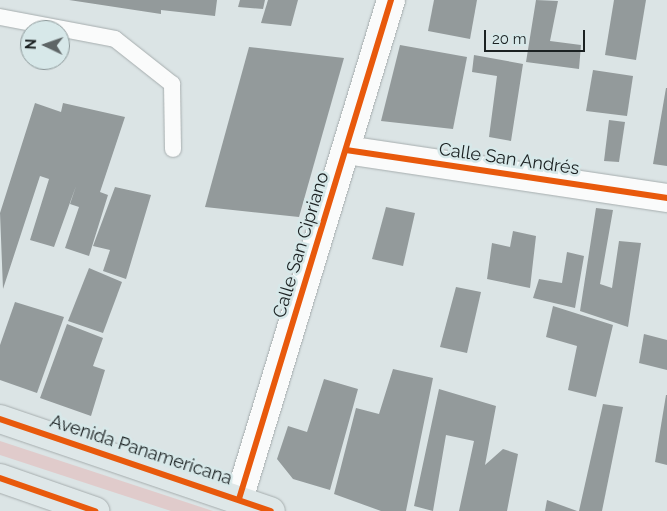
<!DOCTYPE html>
<html>
<head>
<meta charset="utf-8">
<style>
  body { margin:0 }
  #map { position:relative; width:667px; height:511px; overflow:hidden; background:#dbe4e5; font-family:Raleway,sans-serif }
  div>[style] { position:absolute }
  [style*='--x'] { left:calc(var(--x)*1px); top:calc(var(--y)*1px); width:calc(var(--w)*1px); rotate:calc(var(--a)*1deg) }
  .green>* { inset:0; background:#e0cbcb }
  .building>* { inset:0; background:#939a9b }
  .roads { filter:drop-shadow(0 0 1px #a6adae) drop-shadow(0 0 1px #a6adae) }
  .lane>* { height:16px; margin:-8px; padding:0 8px; transform-origin:8px; border-radius:8px; background:#fafbfb }
  .street>* { height:28px; margin:-14px; padding:0 14px; transform-origin:14px; border-radius:14px; background:#fafbfb }
  .primary>* { height:28px; margin:-14px; padding:0 14px; transform-origin:14px; border-radius:14px; background:#dee7e8 }
  .cycleway>* { height:6px; margin:-3px; padding:0 3px; transform-origin:3px; border-radius:3px; background:#e8590c }
  span { translate:-50% -50%; white-space:nowrap; text-align:center; line-height:1.15; -webkit-text-stroke:5px #d7e8e9; paint-order:stroke }
  .street-label { font-size:18px; color:#1b2122 }
  .north { position:absolute; left:20px; top:20px; width:50px; height:50px; box-sizing:border-box; background:#d7e8e9; border:1px solid #8c9899; border-radius:50%; rotate:273deg; font-size:14px; font-weight:700; line-height:20px; text-align:center; color:#1b2122 }
  .north::after { content:''; display:block; margin:auto; width:18px; height:22px; background:#5e6566; clip-path:polygon(50% 0,100% 100%,50% 72%,0 100%) }
  .scale { position:absolute; left:484px; top:30px; width:101px; height:22px; box-sizing:border-box; border:2px solid #1b2122; border-top:0; padding-left:6px; font-size:15px; line-height:18px; white-space:nowrap; color:#1b2122; -webkit-text-stroke:4px #d7e8e9; paint-order:stroke }
</style>
</head>
<body>
<div id="map">
  <div class="green">
    <div style="clip-path:polygon(0 441px,213px 511px,171px 511px,0 455px)"></div>
  </div>
  <div class="building">
    <div style="clip-path:polygon(69px 0,217px 0,215px 16px,161px 10px,161px 14px)"></div>
    <div style="clip-path:polygon(240px 0,265px 0,263px 9px,238px 7px)"></div>
    <div style="clip-path:polygon(268px 0,298px 0,291px 26px,261px 23px)"></div>
    <div style="clip-path:polygon(434px 0,477px 0,470px 39px,428px 31px)"></div>
    <div style="clip-path:polygon(536px 0,558px 1px,550px 41px,581px 45px,579px 69px,526px 62px)"></div>
    <div style="clip-path:polygon(614px 0,646px 0,636px 60px,605px 55px)"></div>
    <div style="clip-path:polygon(400px 45px,467px 57px,453px 129px,381px 121px)"></div>
    <div style="clip-path:polygon(249px 47px,344px 58px,299px 217px,205px 207px)"></div>
    <div style="clip-path:polygon(474px 55px,523px 64px,511px 141px,489px 137px,497px 76px,472px 72px)"></div>
    <div style="clip-path:polygon(593px 70px,633px 76px,627px 116px,586px 111px)"></div>
    <div style="clip-path:polygon(666px 88px,667px 88px,667px 166px,653px 164px)"></div>
    <div style="clip-path:polygon(35px 103px,61px 112px,63px 103px,125px 117px,100px 192px,108px 195px,89px 256px,65px 248px,79px 207px,70px 204px,76px 186px,54px 247px,30px 240px,49px 179px,40px 176px,3px 289px,0 213px)"></div>
    <div style="clip-path:polygon(609px 120px,625px 122px,619px 162px,604px 161px)"></div>
    <div style="clip-path:polygon(115px 187px,151px 195px,126px 279px,103px 271px,110px 250px,93px 246px)"></div>
    <div style="clip-path:polygon(386px 207px,415px 213px,403px 266px,372px 259px)"></div>
    <div style="clip-path:polygon(596px 208px,613px 210px,600px 284px,612px 288px,619px 241px,641px 243px,628px 327px,580px 311px)"></div>
    <div style="clip-path:polygon(513px 231px,536px 236px,530px 288px,487px 279px,492px 243px,510px 247px)"></div>
    <div style="clip-path:polygon(567px 252px,584px 256px,575px 308px,533px 298px,539px 279px,562px 283px)"></div>
    <div style="clip-path:polygon(89px 268px,122px 282px,103px 333px,68px 321px)"></div>
    <div style="clip-path:polygon(456px 287px,481px 292px,467px 353px,440px 347px)"></div>
    <div style="clip-path:polygon(15px 302px,64px 317px,37px 393px,0 380px,0 345px)"></div>
    <div style="clip-path:polygon(553px 306px,613px 325px,596px 397px,568px 390px,577px 346px,546px 337px)"></div>
    <div style="clip-path:polygon(67px 324px,103px 338px,93px 366px,105px 370px,91px 416px,40px 398px)"></div>
    <div style="clip-path:polygon(644px 334px,667px 340px,667px 370px,639px 363px)"></div>
    <div style="clip-path:polygon(393px 369px,433px 378px,406px 511px,381px 511px,334px 494px,356px 408px,379px 414px)"></div>
    <div style="clip-path:polygon(324px 379px,358px 389px,330px 490px,293px 479px,277px 459px,288px 426px,307px 432px)"></div>
    <div style="clip-path:polygon(439px 389px,496px 406px,485px 465px,503px 449px,518px 454px,507px 511px,459px 511px,474px 441px,446px 435px,433px 511px,414px 506px)"></div>
    <div style="clip-path:polygon(666px 395px,667px 395px,667px 465px,655px 462px)"></div>
    <div style="clip-path:polygon(603px 404px,623px 407px,602px 511px,579px 511px)"></div>
    <div style="clip-path:polygon(547px 500px,577px 511px,545px 511px)"></div>
  </div>
  <div class="roads">
    <div class="lane">
      <div style="--x:0;--y:17;--w:117;--a:10.8"></div>
      <div style="--x:115;--y:39;--w:73;--a:38.3"></div>
      <div style="--x:172;--y:84;--w:65;--a:89.1"></div>
    </div>
    <div class="street">
      <div style="--x:346;--y:150;--w:325;--a:8.5"></div>
      <div style="--x:239;--y:499;--w:522;--a:-73.06"></div>
    </div>
    <div class="primary">
      <div style="--x:0;--y:419;--w:286;--a:18.8"></div>
      <div style="--x:0;--y:478;--w:101;--a:19.2"></div>
    </div>
  </div>
  <div class="cycleway">
    <div style="--x:346;--y:150;--w:325;--a:8.5"></div>
    <div style="--x:0;--y:419;--w:286;--a:18.8"></div>
    <div style="--x:0;--y:478;--w:101;--a:19.2"></div>
    <div style="--x:239;--y:499;--w:522;--a:-73.06"></div>
  </div>
  <div class="street-label">
    <span style="left:509px;top:159px;rotate:8deg">Calle San Andrés</span>
    <span style="left:301px;top:245px;rotate:-73deg">Calle San Cipriano</span>
    <span style="left:141px;top:450px;rotate:18deg">Avenida Panamericana</span>
  </div>
  <div class="north">N</div>
  <div class="scale">20 m</div>
</div>
</body>
</html>
